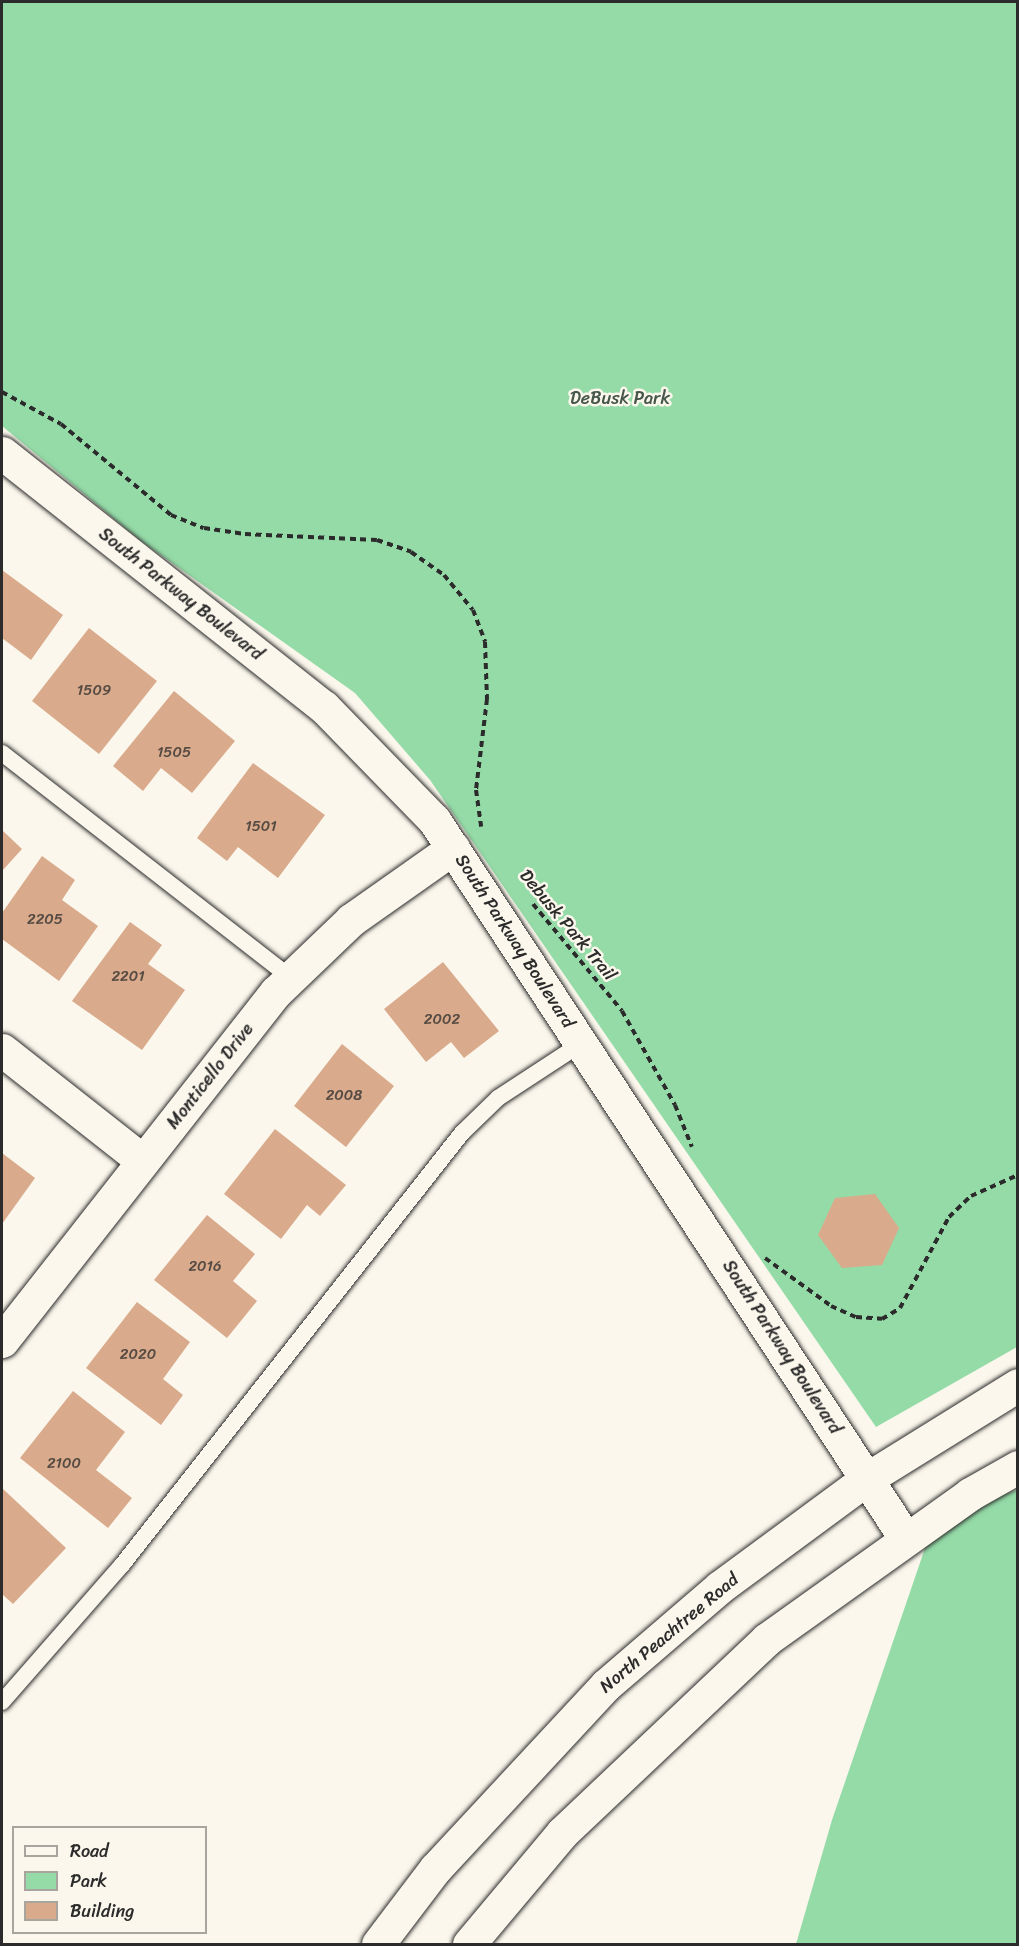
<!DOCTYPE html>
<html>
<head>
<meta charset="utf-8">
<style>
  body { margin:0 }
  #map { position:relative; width:1019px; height:1946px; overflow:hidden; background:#fbf7ec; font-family:Sriracha,sans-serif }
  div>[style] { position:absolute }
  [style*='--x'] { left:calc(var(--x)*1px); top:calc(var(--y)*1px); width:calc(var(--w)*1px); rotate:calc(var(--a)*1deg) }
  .green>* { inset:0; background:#95dba8 }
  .building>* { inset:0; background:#d9aa8b }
  .path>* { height:4px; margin-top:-2px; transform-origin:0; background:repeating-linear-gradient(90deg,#2b2b2b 0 6px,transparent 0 10.5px) }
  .roads { filter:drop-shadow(0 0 2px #2b2b2b) drop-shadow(0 0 2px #2b2b2b) }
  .lane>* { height:16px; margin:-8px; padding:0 8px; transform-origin:8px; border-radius:8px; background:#fbf7ec }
  .street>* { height:33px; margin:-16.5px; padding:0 16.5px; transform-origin:16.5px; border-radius:16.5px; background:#fbf7ec }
  .secondary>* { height:33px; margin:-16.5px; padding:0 16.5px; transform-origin:16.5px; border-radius:16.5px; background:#fbf7ec }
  span { translate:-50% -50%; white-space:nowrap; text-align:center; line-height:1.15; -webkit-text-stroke:5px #fbf7ec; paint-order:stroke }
  .number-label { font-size:15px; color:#564b43 }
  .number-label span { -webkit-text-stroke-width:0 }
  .park-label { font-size:18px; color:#46574a }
  .street-label { font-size:18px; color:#2b2b2b }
  .frame { position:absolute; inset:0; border:3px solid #2b2b2b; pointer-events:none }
  .legend { position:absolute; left:12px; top:1826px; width:195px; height:108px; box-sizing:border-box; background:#fbf7ec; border:2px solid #a8a59f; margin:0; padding:8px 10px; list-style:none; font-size:18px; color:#2b2b2b }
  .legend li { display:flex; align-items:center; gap:12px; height:30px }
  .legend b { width:30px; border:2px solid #a8a59f }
</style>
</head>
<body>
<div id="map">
  <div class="green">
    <div style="clip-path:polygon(2px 2px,1017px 2px,1017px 1347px,876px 1427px,430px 780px,355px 693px,141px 541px,2px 426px)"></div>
    <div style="clip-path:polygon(1017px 1490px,1017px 1944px,796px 1944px,832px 1820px,935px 1519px)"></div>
  </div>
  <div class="building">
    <div style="clip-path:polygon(2px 570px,63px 615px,31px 660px,2px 638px)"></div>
    <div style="clip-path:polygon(89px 628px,157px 681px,99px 754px,32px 701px)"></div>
    <div style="clip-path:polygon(174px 691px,235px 741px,192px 793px,161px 768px,143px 791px,113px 766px)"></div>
    <div style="clip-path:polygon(253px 763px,325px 815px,278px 878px,238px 847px,227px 861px,197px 838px)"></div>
    <div style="clip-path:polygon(2px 830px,22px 849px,2px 871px)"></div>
    <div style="clip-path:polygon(42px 856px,75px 880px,62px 900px,98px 926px,59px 981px,2px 939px,2px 913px)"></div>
    <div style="clip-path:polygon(130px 922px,162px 945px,148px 964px,185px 990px,142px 1050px,72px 1001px)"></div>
    <div style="clip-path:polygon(443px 962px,499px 1031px,464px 1058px,451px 1042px,426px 1062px,384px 1009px)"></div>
    <div style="clip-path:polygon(342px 1044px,394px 1086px,346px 1147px,294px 1106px)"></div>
    <div style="clip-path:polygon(275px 1129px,346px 1185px,320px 1216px,307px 1205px,281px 1239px,224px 1194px)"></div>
    <div style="clip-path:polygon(2px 1153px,35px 1178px,2px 1224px)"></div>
    <div style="clip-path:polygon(875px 1194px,899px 1228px,882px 1265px,842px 1268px,818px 1235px,835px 1198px)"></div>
    <div style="clip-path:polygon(207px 1215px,255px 1254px,233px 1281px,257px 1301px,227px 1338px,154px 1280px)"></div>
    <div style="clip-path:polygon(137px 1302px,190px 1342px,163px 1379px,183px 1395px,161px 1425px,86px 1368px)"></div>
    <div style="clip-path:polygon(73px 1391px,125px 1432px,96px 1470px,132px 1498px,108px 1528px,20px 1458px)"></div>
    <div style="clip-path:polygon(2px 1488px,66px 1548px,13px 1604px,2px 1594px)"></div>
  </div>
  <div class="path">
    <div style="--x:2;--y:392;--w:67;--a:28.5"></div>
    <div style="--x:61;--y:424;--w:143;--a:39.6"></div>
    <div style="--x:171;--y:515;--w:35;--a:22"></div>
    <div style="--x:204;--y:528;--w:41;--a:8.3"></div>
    <div style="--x:245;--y:534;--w:132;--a:2.6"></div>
    <div style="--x:377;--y:540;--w:36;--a:19"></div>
    <div style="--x:411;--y:552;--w:40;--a:34.9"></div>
    <div style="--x:444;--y:575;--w:45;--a:50.4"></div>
    <div style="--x:473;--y:610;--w:34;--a:69"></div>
    <div style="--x:485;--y:642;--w:57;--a:88"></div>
    <div style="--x:487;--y:699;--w:92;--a:96.9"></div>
    <div style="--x:476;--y:790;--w:37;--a:82"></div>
    <div style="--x:533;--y:904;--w:139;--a:50.2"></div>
    <div style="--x:622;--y:1011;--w:108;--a:60.6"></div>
    <div style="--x:675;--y:1105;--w:45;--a:68"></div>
    <div style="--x:765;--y:1258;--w:82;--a:36"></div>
    <div style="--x:831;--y:1306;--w:27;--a:24"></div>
    <div style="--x:856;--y:1317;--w:26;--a:4"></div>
    <div style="--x:882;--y:1319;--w:21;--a:-31"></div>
    <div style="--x:900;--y:1308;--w:103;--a:-61.7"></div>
    <div style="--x:949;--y:1217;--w:30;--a:-44"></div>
    <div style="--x:971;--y:1196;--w:51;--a:-24.1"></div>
  </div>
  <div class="roads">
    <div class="lane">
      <div style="--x:2;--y:753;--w:365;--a:37.9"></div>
      <div style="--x:2;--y:1702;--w:182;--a:-48.8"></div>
      <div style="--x:122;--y:1565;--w:550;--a:-51.8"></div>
      <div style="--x:462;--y:1133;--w:50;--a:-44.2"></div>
      <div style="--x:498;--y:1098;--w:100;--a:-33.2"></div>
    </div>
    <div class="street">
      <div style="--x:2;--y:1050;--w:179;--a:38.2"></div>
      <div style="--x:2;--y:1341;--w:444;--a:-51.9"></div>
      <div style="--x:276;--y:992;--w:104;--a:-43.8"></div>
      <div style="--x:351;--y:920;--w:125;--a:-35.2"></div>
    </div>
    <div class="secondary">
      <div style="--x:2;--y:453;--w:410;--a:38.3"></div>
      <div style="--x:324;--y:707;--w:158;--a:45.8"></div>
      <div style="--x:434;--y:820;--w:860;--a:56.72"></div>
      <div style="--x:378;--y:1944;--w:94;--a:-52.8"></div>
      <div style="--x:435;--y:1869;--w:251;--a:-47.1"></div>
      <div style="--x:606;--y:1685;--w:150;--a:-40.7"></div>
      <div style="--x:720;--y:1587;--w:184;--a:-36.4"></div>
      <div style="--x:868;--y:1478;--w:176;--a:-31.8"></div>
      <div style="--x:469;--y:1944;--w:145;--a:-50"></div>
      <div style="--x:562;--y:1833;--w:282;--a:-43.4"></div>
      <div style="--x:767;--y:1639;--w:249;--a:-35.5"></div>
      <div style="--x:970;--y:1494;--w:55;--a:-29.4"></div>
    </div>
  </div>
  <div class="number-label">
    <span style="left:94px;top:691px">1509</span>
    <span style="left:174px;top:753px">1505</span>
    <span style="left:261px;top:827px">1501</span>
    <span style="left:45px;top:920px">2205</span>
    <span style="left:128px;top:977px">2201</span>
    <span style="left:442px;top:1020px">2002</span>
    <span style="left:344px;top:1096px">2008</span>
    <span style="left:205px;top:1267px">2016</span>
    <span style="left:138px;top:1355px">2020</span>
    <span style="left:64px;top:1464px">2100</span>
  </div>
  <div class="park-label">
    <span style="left:620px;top:398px">DeBusk Park</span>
  </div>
  <div class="street-label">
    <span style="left:181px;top:594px;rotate:38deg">South Parkway Boulevard</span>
    <span style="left:568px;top:925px;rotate:50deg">Debusk Park Trail</span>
    <span style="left:515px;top:941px;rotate:57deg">South Parkway Boulevard</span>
    <span style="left:210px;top:1076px;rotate:-52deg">Monticello Drive</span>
    <span style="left:782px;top:1347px;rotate:57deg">South Parkway Boulevard</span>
    <span style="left:669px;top:1633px;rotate:-40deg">North Peachtree Road</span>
  </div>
  <div class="frame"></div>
  <ul class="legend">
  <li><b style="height:8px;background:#fbf7ec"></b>Road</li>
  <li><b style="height:16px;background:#95dba8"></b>Park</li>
  <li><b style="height:16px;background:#d9aa8b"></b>Building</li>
  </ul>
</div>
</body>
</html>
